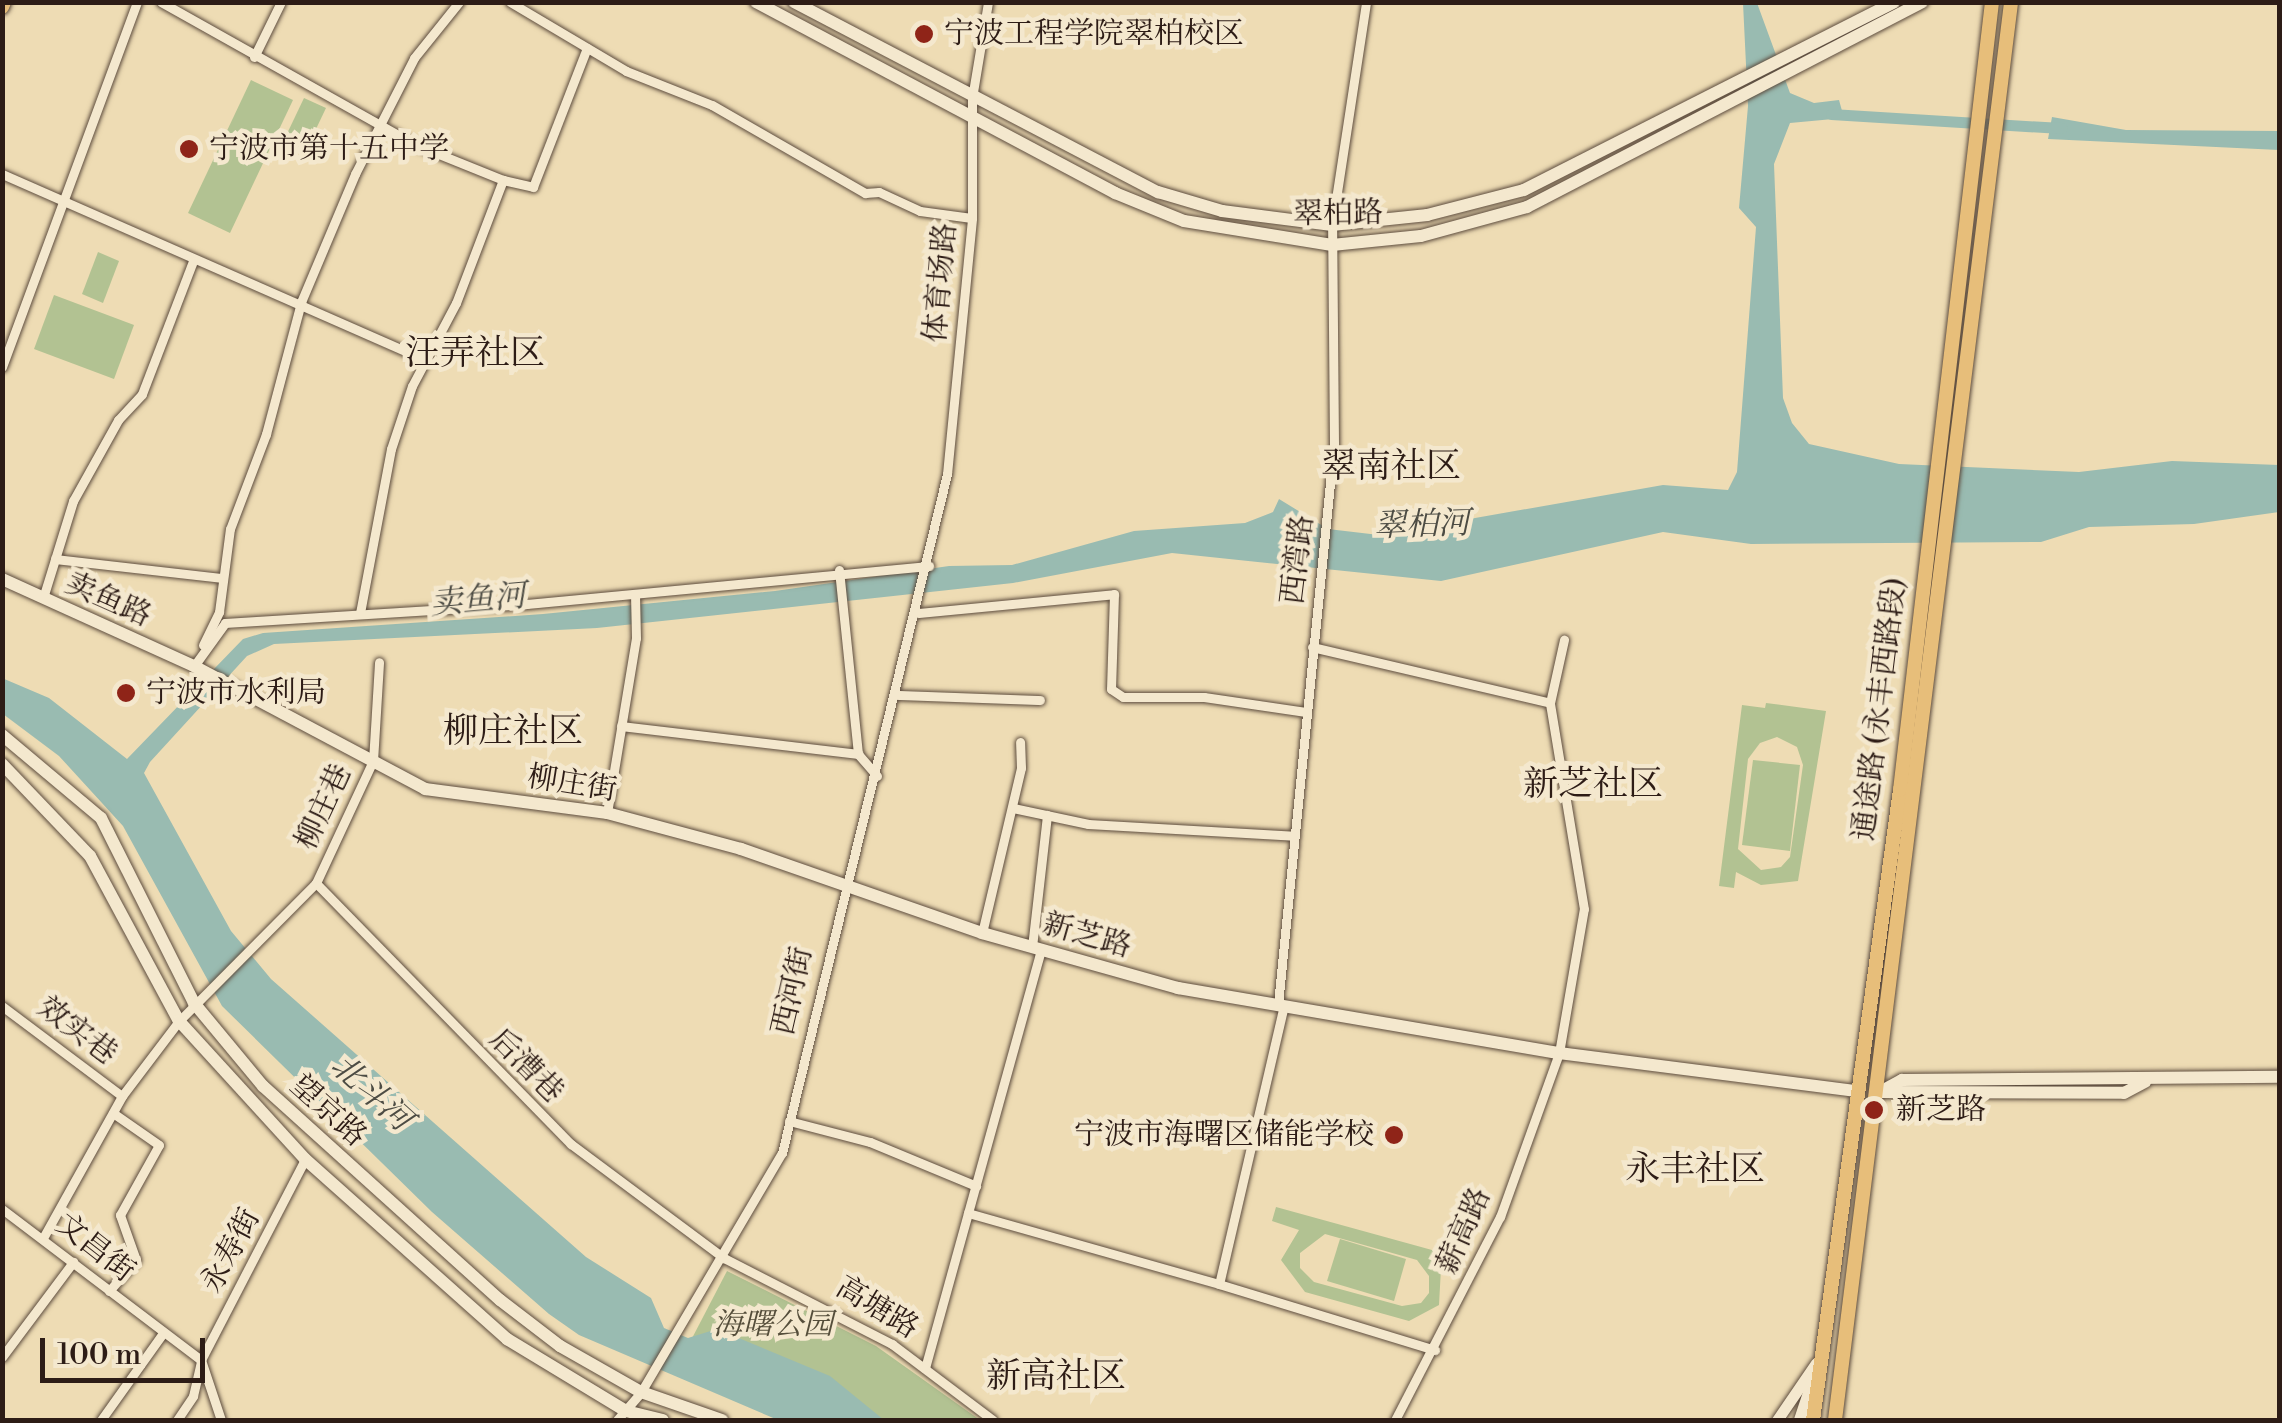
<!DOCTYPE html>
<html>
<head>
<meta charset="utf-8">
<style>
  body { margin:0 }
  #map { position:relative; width:2282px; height:1423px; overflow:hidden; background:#eedcb4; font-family:"Libre Bodoni","Noto Serif SC",serif }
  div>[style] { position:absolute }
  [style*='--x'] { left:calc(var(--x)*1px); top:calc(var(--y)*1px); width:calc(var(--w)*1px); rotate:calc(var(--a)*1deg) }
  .green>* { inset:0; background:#b2c292 }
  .water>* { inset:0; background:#99bbb1 }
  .canal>* { height:11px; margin:-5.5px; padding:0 5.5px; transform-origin:5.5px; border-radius:5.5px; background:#99bbb1 }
  .roads { filter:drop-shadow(0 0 2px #5d4c3e) drop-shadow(0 0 2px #5d4c3e) }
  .minor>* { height:9px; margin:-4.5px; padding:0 4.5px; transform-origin:4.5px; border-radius:4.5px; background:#f4e8ce }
  .tertiary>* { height:11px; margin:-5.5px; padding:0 5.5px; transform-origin:5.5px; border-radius:5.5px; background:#f4e8ce }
  .secondary>* { height:12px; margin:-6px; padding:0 6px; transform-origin:6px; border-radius:6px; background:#f4e8ce }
  .primary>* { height:14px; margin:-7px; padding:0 7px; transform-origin:7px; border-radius:7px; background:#e7be7a }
  .dots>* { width:28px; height:28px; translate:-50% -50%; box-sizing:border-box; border:5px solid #f4e8ce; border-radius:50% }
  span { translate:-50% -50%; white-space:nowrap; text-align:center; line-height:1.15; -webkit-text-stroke:9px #f4e8ce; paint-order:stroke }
  .poi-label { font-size:30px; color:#2d1c16 }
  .left { translate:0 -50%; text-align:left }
  .right { translate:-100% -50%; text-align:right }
  .street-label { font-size:30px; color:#2d1c16 }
  .park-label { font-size:30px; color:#554e3b; font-style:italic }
  .water-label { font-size:32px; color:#4d4c44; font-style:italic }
  .quarter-label { font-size:35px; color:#2d1c16 }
  .frame { position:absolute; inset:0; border:5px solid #2d1c16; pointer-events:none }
  .scale { position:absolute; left:40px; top:1338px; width:165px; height:45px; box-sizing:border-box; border:5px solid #2d1c16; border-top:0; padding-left:12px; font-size:30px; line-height:35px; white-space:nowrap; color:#2d1c16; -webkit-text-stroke:8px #f4e8ce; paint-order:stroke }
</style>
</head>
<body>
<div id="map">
  <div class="green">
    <div style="clip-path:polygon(251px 80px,293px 100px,230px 233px,188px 213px)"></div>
    <div style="clip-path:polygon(304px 98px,326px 108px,306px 150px,284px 140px)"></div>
    <div style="clip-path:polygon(98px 252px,119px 261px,103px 303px,82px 294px)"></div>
    <div style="clip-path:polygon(54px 295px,134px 325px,114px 379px,34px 349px)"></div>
    <div style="clip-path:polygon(evenodd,1766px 703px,1826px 711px,1798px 881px,1761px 885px,1736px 872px,1734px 888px,1719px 886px,1742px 705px,1765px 708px,1766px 703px,1777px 737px,1797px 747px,1803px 765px,1790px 857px,1781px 867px,1761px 870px,1738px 849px,1748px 759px,1760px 743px,1777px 737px)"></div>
    <div style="clip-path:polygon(1753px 760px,1800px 765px,1790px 851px,1742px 845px)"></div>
    <div style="clip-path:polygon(evenodd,1276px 1207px,1461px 1258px,1457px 1272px,1441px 1268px,1439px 1305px,1409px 1321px,1305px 1292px,1281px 1260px,1299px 1230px,1272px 1221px,1276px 1207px,1325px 1234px,1417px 1260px,1429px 1276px,1429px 1293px,1421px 1303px,1402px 1306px,1314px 1282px,1300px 1268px,1300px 1253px,1325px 1234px)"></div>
    <div style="clip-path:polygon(1340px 1239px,1406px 1259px,1394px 1301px,1327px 1281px)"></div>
    <div style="clip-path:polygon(727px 1271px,876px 1346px,980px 1420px,873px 1420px,689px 1344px)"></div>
  </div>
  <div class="water">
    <div style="clip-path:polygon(1743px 3px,1757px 3px,1790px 93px,1814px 103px,1839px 100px,1844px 118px,1790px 123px,1774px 164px,1783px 398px,1792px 423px,1809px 444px,1899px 464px,2079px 472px,2172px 461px,2279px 465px,2279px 512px,2194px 524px,2089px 527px,2041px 542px,1751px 544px,1663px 532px,1441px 581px,1172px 553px,1013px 583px,597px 628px,274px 644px,247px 656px,150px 762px,144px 773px,231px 931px,271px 979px,586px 1257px,651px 1298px,664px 1328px,688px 1338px,717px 1329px,830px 1376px,884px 1420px,778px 1420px,579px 1335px,549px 1314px,432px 1212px,222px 1006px,123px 826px,59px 756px,3px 714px,2px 678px,49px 698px,127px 759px,243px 639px,263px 633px,543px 614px,775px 591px,949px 566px,1012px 565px,1134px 531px,1245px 523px,1273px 512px,1279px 499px,1328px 529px,1379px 535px,1663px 485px,1728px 490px,1737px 472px,1756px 227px,1739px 208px,1748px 106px)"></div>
    <div style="clip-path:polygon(2052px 117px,2126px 130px,2279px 131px,2279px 150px,2048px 139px)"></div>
  </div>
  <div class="canal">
    <div style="--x:1831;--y:114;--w:231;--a:3.5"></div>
  </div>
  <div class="roads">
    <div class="minor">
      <div style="--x:161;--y:2;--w:290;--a:29.3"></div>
      <div style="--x:414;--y:144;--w:96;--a:22"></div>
      <div style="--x:510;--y:2;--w:135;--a:30.7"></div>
      <div style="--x:626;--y:71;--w:92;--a:21.6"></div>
      <div style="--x:712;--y:105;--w:177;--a:29.9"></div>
      <div style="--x:865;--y:193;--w:14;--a:-4"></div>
      <div style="--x:879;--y:192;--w:45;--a:24.9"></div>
      <div style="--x:920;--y:211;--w:52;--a:7.7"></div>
      <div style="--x:254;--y:57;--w:61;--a:-63.9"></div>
      <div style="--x:2;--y:174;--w:464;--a:23.7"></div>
      <div style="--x:2;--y:367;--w:389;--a:-69.7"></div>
      <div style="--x:55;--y:559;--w:169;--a:6.5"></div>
      <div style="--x:839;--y:570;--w:185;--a:84.1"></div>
      <div style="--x:858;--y:754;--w:29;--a:49"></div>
      <div style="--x:43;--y:598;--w:102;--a:-72.8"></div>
      <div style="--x:73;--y:501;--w:93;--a:-60.9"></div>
      <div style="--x:118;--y:420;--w:35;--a:-47"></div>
      <div style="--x:142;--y:394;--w:142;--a:-69"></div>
      <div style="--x:360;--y:613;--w:167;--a:-79.3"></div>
      <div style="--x:391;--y:449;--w:66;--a:-71.6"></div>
      <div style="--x:412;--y:386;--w:94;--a:-62.1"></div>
      <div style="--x:456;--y:303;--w:132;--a:-69.1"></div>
      <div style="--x:503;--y:180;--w:31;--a:13"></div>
      <div style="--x:533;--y:187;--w:149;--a:-68.8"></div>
      <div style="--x:918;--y:613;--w:197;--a:-5.5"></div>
      <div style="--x:1114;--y:594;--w:95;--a:91.8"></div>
      <div style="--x:1111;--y:689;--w:14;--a:34"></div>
      <div style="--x:1123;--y:697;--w:81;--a:0"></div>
      <div style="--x:1204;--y:697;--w:103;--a:8.4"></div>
      <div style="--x:203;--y:645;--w:37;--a:-64"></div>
      <div style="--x:219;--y:612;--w:84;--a:-82.5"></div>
      <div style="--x:230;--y:529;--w:102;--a:-69.2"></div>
      <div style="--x:266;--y:434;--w:137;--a:-75.1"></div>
      <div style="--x:301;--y:302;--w:139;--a:-67.1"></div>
      <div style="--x:355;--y:174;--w:130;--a:-63"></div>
      <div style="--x:414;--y:58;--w:72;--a:-51.2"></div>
      <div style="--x:1312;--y:647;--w:244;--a:13.2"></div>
      <div style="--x:194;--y:666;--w:53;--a:-54.2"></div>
      <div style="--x:225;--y:623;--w:302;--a:-3.6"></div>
      <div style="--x:526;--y:604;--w:405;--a:-5.4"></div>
      <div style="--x:897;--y:695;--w:143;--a:2"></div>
      <div style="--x:621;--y:726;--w:239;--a:6.7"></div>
      <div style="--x:1013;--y:808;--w:77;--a:12"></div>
      <div style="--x:1088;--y:824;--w:206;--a:3.3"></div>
      <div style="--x:607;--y:813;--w:177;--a:-80.6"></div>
      <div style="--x:636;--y:638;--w:44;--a:-91.3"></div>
      <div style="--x:316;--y:883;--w:365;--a:45.7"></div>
      <div style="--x:571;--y:1144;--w:191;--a:36.7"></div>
      <div style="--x:724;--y:1258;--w:189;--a:27.1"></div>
      <div style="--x:892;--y:1344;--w:126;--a:37"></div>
      <div style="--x:982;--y:933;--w:170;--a:-76.7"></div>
      <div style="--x:1021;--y:768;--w:26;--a:-92"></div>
      <div style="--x:1032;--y:947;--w:133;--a:-83.5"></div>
      <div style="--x:1278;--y:1004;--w:564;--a:-84.3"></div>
      <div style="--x:1334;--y:443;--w:218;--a:-90.5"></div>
      <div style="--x:1332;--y:225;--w:226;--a:-81.3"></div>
      <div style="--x:1284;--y:1005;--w:286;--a:103.1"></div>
      <div style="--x:1219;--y:1284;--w:226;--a:17"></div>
      <div style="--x:2;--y:1006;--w:150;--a:36.9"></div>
      <div style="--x:789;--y:1121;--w:84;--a:14.5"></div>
      <div style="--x:870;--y:1142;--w:115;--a:22.5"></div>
      <div style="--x:2;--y:1209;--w:250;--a:37.2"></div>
      <div style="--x:201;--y:1360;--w:63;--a:71.6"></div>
      <div style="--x:968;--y:1213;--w:261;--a:15.8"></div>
      <div style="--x:43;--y:1238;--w:162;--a:-60.9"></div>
      <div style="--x:122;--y:1096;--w:94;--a:-52.8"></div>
      <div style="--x:179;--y:1021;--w:194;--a:-45.2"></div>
      <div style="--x:316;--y:883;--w:135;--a:-65"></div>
      <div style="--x:373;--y:761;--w:99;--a:-86.5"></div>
      <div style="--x:109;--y:1291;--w:41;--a:-48.9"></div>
      <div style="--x:136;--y:1260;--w:48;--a:-109.6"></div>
      <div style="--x:120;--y:1215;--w:80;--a:-60.9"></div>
      <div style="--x:159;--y:1145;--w:56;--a:-145.2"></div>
      <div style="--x:2;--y:1357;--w:119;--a:-53.2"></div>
      <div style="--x:925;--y:1368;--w:435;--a:-74.5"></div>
      <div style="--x:101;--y:1420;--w:107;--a:-54.5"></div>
      <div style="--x:177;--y:1420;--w:29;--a:-56"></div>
      <div style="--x:193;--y:1396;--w:37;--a:-77"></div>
      <div style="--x:201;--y:1360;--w:226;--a:-62.6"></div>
      <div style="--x:617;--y:1420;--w:37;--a:-49"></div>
      <div style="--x:641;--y:1392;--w:277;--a:-59.5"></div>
      <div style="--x:782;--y:1153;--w:699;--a:-76.34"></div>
      <div style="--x:947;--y:474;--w:257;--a:-84.4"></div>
      <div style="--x:972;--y:218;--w:120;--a:-90"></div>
      <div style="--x:972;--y:98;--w:97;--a:-80.5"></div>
      <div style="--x:1395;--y:1420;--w:229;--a:-62.7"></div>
      <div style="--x:1500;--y:1217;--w:174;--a:-70.2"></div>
      <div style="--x:1559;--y:1053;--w:146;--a:-80.2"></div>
      <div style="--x:1584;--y:909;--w:209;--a:-99.4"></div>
      <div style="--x:1550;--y:703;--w:65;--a:-77.5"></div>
    </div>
    <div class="tertiary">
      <div style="--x:1777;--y:1420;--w:69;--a:-55.6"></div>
    </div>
    <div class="secondary">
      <div style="--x:756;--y:2;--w:407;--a:28"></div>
      <div style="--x:1115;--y:193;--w:74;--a:22.1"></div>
      <div style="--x:1184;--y:221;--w:150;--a:9.2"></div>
      <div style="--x:1332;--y:245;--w:89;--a:-5.8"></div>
      <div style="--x:1421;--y:236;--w:110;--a:-15.3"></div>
      <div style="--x:1527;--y:207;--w:445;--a:-27.4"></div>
      <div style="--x:794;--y:2;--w:411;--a:27.6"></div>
      <div style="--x:1158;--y:192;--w:67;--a:16.5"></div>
      <div style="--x:1222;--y:211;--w:111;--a:7.3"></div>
      <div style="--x:1332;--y:225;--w:96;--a:-6"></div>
      <div style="--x:1427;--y:215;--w:100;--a:-14.5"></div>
      <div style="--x:1524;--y:190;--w:415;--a:-26.9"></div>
      <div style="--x:2;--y:579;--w:211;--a:24.4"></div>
      <div style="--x:194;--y:666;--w:262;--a:28"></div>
      <div style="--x:425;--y:789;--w:184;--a:7.5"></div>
      <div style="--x:607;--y:813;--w:139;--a:15"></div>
      <div style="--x:741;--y:849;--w:255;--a:19.2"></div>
      <div style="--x:982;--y:933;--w:204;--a:15.7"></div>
      <div style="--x:1178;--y:988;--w:387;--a:9.7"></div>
      <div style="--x:1559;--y:1053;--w:300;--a:7.3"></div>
      <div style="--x:2;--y:735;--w:129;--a:40"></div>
      <div style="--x:101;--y:818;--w:207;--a:63.3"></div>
      <div style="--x:194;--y:1003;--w:108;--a:50.3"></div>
      <div style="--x:263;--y:1086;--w:319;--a:42.1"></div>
      <div style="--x:500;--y:1300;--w:76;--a:37.5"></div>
      <div style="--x:560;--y:1346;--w:93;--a:29.6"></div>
      <div style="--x:641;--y:1392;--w:86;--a:19.1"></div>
      <div style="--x:2;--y:764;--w:127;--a:46.3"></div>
      <div style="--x:90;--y:856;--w:187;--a:61.7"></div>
      <div style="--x:179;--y:1021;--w:187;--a:47.6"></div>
      <div style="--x:305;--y:1159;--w:271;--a:41.7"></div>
      <div style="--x:507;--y:1339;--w:139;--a:31.2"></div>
      <div style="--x:626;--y:1411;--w:38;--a:14"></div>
      <div style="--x:1880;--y:1092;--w:25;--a:-29"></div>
      <div style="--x:1902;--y:1080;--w:378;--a:-0.5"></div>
      <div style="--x:1880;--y:1092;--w:244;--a:0.2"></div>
      <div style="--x:2124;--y:1093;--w:24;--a:-28"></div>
      <div style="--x:1800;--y:1420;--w:51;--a:-71.6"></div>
    </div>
    <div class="primary">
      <div style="--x:2;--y:7;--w:5;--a:-68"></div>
      <div style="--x:1813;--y:1420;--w:636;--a:-82.14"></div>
      <div style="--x:1900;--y:790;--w:793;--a:-83.34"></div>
      <div style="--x:1835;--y:1420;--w:1429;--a:-82.92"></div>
    </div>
  </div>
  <div class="dots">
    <div style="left:924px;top:34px;background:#8f2418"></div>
    <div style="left:189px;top:149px;background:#8f2418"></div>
    <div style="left:126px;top:693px;background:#8f2418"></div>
    <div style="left:1874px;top:1110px;background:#8f2418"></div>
    <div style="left:1394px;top:1135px;background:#8f2418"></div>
  </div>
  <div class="poi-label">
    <span class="left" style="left:944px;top:34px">宁波工程学院翠柏校区</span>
    <span class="left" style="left:209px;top:149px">宁波市第十五中学</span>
    <span class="left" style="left:146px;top:693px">宁波市水利局</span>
    <span class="left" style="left:1896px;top:1110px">新芝路</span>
    <span class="right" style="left:1374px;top:1135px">宁波市海曙区储能学校</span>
  </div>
  <div class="street-label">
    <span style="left:1338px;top:214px;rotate:-1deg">翠柏路</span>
    <span style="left:941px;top:283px;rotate:-85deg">体育场路</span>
    <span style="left:1298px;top:560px;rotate:-83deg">西湾路</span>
    <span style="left:108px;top:600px;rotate:24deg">卖鱼路</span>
    <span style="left:1880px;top:709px;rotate:-83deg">通途路 (永丰西路段)</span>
    <span style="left:572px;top:784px;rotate:9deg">柳庄街</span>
    <span style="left:324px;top:807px;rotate:-65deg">柳庄巷</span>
    <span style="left:1087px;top:936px;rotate:16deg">新芝路</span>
    <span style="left:793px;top:991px;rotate:-77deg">西河街</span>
    <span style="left:77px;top:1031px;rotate:37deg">效实巷</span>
    <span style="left:526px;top:1066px;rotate:45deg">后漕巷</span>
    <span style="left:328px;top:1111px;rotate:42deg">望京路</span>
    <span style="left:1464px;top:1231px;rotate:-66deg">薪高路</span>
    <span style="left:95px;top:1248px;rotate:38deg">文昌街</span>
    <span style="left:231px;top:1251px;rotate:-62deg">永寿街</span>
    <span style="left:877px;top:1308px;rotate:31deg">高塘路</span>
  </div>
  <div class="park-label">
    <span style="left:773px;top:1325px">海曙公园</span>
  </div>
  <div class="water-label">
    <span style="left:1422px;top:525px;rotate:-2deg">翠柏河</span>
    <span style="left:478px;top:600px;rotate:-5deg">卖鱼河</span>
    <span style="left:371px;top:1093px;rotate:42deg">北斗河</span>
  </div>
  <div class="quarter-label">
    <span style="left:475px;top:354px">汪弄社区</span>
    <span style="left:1391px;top:467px">翠南社区</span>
    <span style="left:513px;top:732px">柳庄社区</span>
    <span style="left:1593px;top:785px">新芝社区</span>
    <span style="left:1695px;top:1170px">永丰社区</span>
    <span style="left:1056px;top:1377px">新高社区</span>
  </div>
  <div class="frame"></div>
  <div class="scale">100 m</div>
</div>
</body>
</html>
